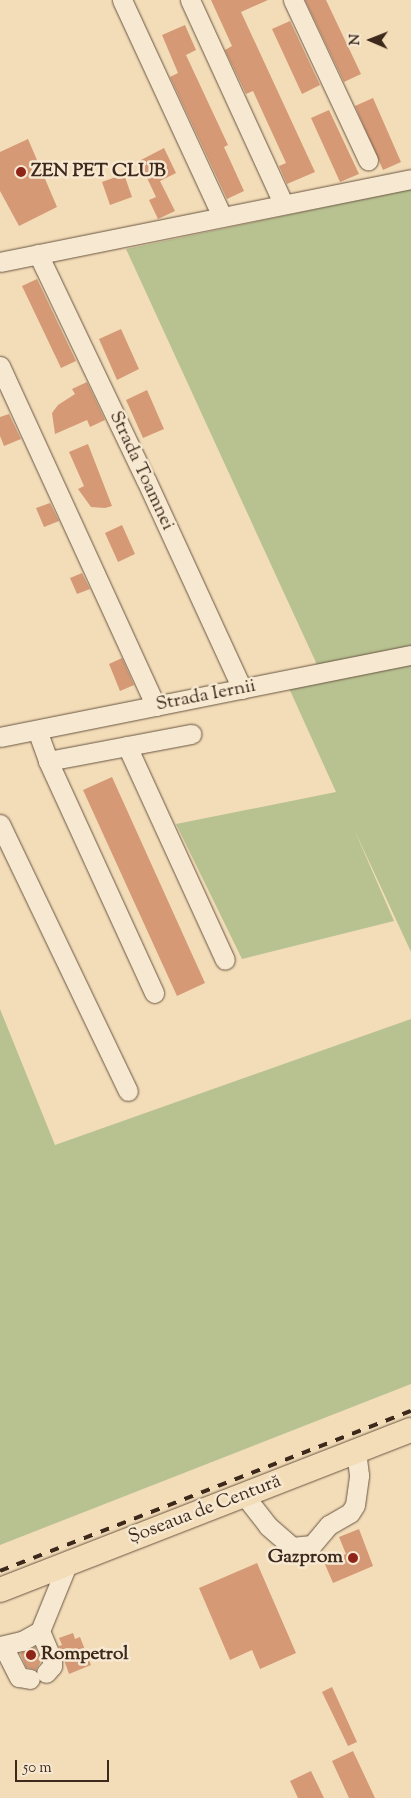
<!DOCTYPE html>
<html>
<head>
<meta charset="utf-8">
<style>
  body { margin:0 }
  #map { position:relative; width:411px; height:1798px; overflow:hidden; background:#f3ddb8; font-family:"Sorts Mill Goudy",serif }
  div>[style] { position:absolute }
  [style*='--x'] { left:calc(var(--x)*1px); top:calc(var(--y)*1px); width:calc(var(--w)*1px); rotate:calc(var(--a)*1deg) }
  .green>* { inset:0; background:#b8c291 }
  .building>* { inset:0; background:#d59976 }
  .roads { filter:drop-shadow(0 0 1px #6a5543) drop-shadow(0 0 1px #6a5543) }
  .minor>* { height:19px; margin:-9.5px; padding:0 9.5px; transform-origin:9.5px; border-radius:9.5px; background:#f7e9d1 }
  .major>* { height:24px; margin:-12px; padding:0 12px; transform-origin:12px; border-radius:12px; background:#f3ddb8 }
  .rail>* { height:4px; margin-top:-2px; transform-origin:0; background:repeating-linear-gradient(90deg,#3d281c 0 9px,transparent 0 18px) }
  .dots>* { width:14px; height:14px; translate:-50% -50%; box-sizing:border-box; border:2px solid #f7e9d1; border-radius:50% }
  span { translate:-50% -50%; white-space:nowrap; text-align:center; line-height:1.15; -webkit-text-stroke:5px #f7e9d1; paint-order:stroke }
  .poi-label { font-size:19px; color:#3d281c; font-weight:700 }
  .left { translate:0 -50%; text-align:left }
  .right { translate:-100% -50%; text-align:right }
  .street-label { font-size:19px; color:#3d281c }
  .north { position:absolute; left:346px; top:15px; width:50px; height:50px; -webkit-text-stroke:4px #f7e9d1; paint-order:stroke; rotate:271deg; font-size:14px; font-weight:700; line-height:20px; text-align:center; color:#3d281c }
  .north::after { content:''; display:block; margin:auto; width:18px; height:22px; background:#3d281c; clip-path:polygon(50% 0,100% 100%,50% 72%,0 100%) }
  .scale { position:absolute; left:15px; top:1760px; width:94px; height:22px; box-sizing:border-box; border:2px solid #3d281c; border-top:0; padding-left:6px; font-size:15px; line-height:18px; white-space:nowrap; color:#3d281c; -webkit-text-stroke:4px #f7e9d1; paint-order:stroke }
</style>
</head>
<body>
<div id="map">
  <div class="green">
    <div style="clip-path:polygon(411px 189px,411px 952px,354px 829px,394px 921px,242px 959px,176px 824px,336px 792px,288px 686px,324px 680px,126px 249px)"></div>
    <div style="clip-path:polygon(0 1009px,55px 1145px,411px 1019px,411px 1384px,0 1545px)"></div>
  </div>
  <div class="building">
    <div style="clip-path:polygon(211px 0,268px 0,241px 12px,315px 172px,287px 184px,279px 166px,286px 163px,253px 91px,246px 94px,225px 50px,232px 46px)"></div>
    <div style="clip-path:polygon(305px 0,326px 0,361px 74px,344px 82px)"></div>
    <div style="clip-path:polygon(290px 21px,320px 85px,302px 94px,272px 29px)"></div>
    <div style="clip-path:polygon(185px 25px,196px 50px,186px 55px,228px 145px,224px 147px,244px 191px,227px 199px,170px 77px,178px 73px,162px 35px)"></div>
    <div style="clip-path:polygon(373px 98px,401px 162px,383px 170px,355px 106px)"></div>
    <div style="clip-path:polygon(329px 110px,359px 174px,340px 182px,311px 118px)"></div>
    <div style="clip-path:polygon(28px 139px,57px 207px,19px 226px,0 191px,0 152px)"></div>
    <div style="clip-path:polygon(164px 148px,176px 173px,160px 181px,175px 211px,158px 219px,149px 200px,156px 197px,139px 161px)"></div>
    <div style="clip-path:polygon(124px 174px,132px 197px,110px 205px,102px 182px)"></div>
    <div style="clip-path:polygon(37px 279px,76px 361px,61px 368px,22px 286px)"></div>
    <div style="clip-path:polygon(121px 329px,139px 369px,117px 380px,99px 339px)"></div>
    <div style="clip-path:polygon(87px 382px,105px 420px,90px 427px,87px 420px,55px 434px,52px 413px,58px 405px,75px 394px,72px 389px)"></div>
    <div style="clip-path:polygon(147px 390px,164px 429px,143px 438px,126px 400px)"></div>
    <div style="clip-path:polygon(9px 414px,21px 439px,4px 446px,0 436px,0 417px)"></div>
    <div style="clip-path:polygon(88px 444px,112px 506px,105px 508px,91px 507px,78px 489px,84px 486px,69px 452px)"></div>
    <div style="clip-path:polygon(50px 503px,59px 521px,44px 527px,36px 508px)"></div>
    <div style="clip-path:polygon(122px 525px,135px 554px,118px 562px,105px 533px)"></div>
    <div style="clip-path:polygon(82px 573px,90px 589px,77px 594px,70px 578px)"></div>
    <div style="clip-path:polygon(122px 658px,134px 685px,120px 691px,109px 664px)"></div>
    <div style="clip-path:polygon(112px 777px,205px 983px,177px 996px,83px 790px)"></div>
    <div style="clip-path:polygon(359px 1529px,373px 1566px,333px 1583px,324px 1562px,346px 1554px,339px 1537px)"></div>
    <div style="clip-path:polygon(257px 1563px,296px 1653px,260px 1669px,252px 1650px,230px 1660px,199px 1588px)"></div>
    <div style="clip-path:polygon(73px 1633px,75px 1639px,80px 1637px,91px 1665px,69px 1674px,59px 1646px,62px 1645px,59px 1638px)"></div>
    <div style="clip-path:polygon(35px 1647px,41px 1661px,36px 1670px,26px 1667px,20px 1653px)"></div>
    <div style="clip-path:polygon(332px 1687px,357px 1742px,348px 1746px,322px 1692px)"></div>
    <div style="clip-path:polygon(353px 1751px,375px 1798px,349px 1798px,332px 1761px)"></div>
    <div style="clip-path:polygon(311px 1771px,324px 1798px,298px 1798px,290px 1781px)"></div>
  </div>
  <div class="roads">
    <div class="minor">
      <div style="--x:122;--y:0;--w:238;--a:65.2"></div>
      <div style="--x:190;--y:0;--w:223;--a:65.4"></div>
      <div style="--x:293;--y:0;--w:177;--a:64.9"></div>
      <div style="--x:38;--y:254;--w:250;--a:64.5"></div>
      <div style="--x:146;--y:480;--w:230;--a:65.3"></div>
      <div style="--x:0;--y:262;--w:419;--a:-11.4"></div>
      <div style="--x:0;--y:366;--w:374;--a:65.4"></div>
      <div style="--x:37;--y:730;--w:33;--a:70"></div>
      <div style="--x:48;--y:761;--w:255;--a:65.4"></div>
      <div style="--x:0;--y:737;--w:419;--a:-11.3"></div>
      <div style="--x:127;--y:746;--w:235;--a:65.4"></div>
      <div style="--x:48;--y:761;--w:146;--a:-10.7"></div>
      <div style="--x:0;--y:824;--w:296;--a:64.4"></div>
      <div style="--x:244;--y:1495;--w:39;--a:52"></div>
      <div style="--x:268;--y:1526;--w:32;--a:41"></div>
      <div style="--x:292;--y:1547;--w:20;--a:-6"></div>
      <div style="--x:312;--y:1545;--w:26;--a:-50"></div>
      <div style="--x:329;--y:1525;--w:24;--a:-30"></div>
      <div style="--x:350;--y:1513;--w:9;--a:-58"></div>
      <div style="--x:355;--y:1505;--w:30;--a:-82"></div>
      <div style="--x:359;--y:1475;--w:23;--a:-97"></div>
      <div style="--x:40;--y:1631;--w:30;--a:67"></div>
      <div style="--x:52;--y:1659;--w:7;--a:90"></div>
      <div style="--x:52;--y:1666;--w:9;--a:131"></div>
      <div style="--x:0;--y:1646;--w:23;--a:-13"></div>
      <div style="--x:22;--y:1641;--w:21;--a:-29"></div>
      <div style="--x:40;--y:1631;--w:71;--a:-67.8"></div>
      <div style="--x:3;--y:1646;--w:35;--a:63"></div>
      <div style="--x:19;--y:1677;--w:11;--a:10"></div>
    </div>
    <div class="major">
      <div style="--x:0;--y:1590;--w:441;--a:-21.3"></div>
    </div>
  </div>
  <div class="rail">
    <div style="--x:0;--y:1571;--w:441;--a:-21.3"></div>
  </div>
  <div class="dots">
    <div style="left:21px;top:172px;background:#8f2418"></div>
    <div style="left:353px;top:1558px;background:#8f2418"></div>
    <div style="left:31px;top:1655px;background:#8f2418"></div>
  </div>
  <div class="poi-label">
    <span class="left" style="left:31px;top:172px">ZEN PET CLUB</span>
    <span class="right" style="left:343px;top:1558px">Gazprom</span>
    <span class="left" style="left:41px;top:1655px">Rompetrol</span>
  </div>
  <div class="street-label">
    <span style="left:141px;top:471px;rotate:65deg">Strada Toamnei</span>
    <span style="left:206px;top:696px;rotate:-11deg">Strada Iernii</span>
    <span style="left:205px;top:1510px;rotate:-21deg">Șoseaua de Centură</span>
  </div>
  <div class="north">N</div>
  <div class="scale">50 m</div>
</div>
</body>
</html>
